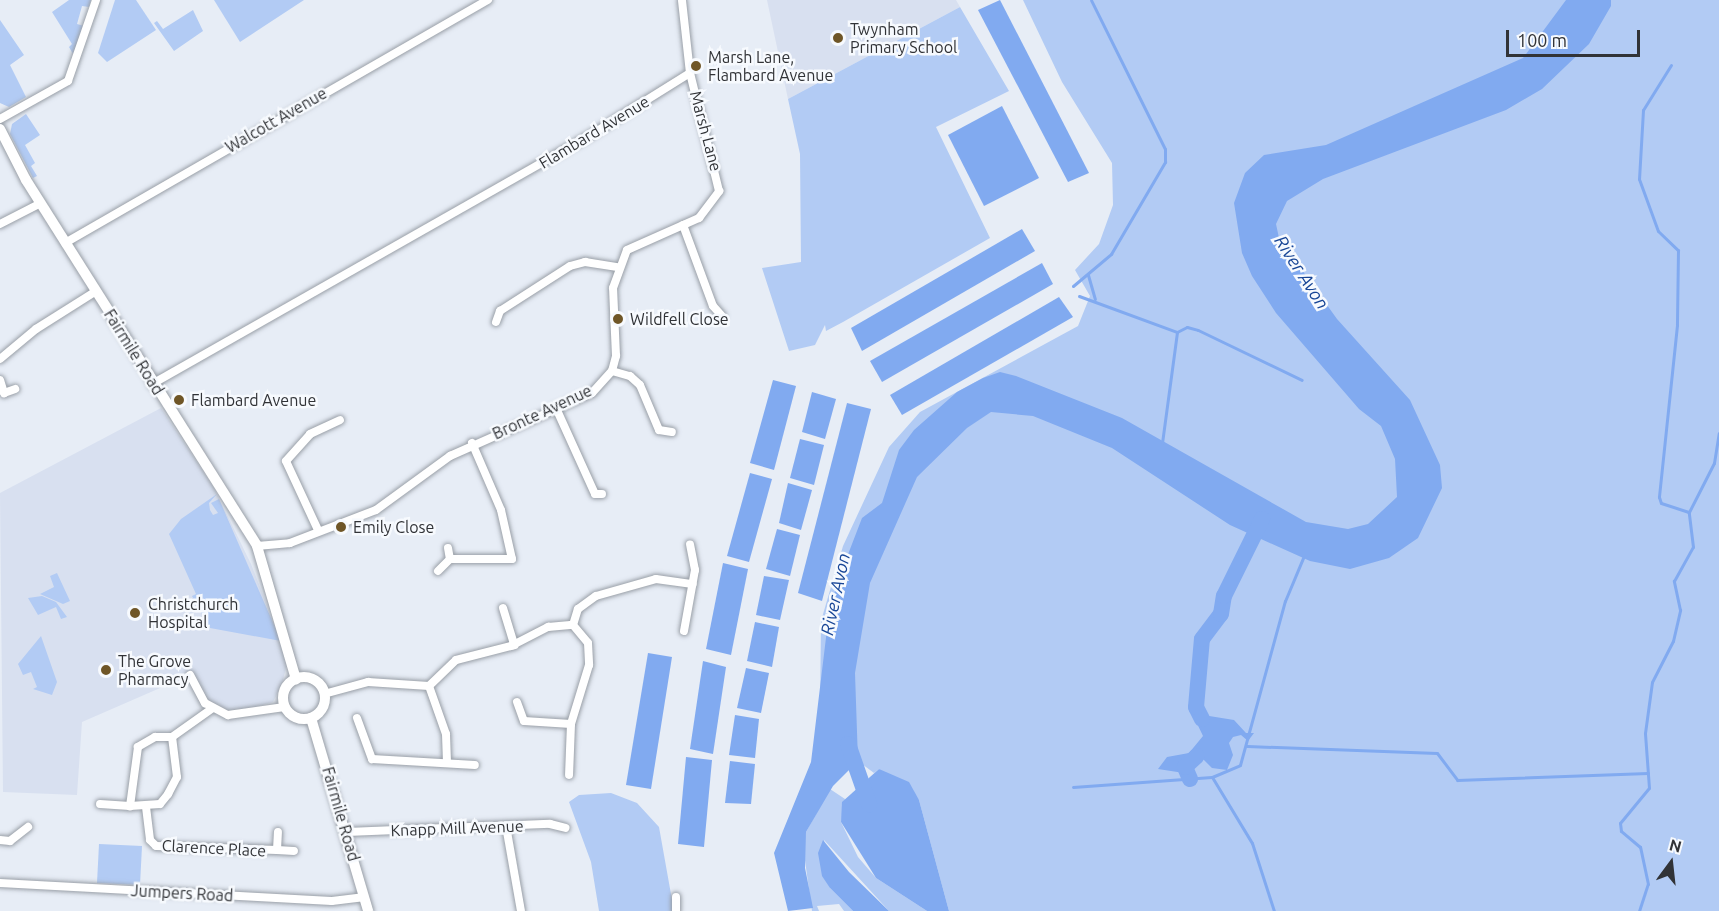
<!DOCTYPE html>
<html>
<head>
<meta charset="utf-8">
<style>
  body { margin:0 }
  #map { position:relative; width:1719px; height:911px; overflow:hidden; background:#e7edf6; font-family:Ubuntu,sans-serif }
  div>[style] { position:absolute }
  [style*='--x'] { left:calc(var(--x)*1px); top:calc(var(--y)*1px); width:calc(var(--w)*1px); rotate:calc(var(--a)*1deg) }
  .built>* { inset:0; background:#d8e0f0 }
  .green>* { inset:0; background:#b2cbf4 }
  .water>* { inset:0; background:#81aaf0 }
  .stream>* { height:3px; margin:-1.5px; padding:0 1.5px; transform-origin:1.5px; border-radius:1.5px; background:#81aaf0 }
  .river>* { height:16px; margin:-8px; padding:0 8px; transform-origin:8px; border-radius:8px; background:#81aaf0 }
  .roads { filter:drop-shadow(0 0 2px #999fa7) drop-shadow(0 0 2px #999fa7) }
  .street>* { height:8px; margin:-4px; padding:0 4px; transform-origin:4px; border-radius:4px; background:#fff }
  .secondary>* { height:10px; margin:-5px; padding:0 5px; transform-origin:5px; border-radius:5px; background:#fff }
  .secondary>.ring { margin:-5px; padding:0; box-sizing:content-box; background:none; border:10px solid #fff; border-radius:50% }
  .dots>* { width:16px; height:16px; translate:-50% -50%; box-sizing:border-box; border:3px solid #f7fafe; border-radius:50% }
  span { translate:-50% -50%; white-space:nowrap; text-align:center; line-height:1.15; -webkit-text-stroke:5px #f7fafe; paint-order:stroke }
  .poi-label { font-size:16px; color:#313337 }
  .left { translate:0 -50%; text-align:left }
  .street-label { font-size:16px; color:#313337 }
  .water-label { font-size:18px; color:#174596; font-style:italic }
  .north { position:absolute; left:1641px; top:833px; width:60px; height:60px; -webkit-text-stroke:4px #f7fafe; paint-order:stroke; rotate:15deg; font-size:16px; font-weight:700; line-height:24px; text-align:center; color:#313337 }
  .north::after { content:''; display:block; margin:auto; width:21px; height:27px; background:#313337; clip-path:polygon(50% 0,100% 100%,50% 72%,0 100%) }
  .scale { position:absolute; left:1506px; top:30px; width:134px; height:27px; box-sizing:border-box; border:3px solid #313337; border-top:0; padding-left:8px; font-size:18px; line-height:21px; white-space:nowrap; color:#313337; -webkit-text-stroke:4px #f7fafe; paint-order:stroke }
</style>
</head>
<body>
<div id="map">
  <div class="built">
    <div style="clip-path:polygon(767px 0,956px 0,960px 7px,788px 99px)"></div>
    <div style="clip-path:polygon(161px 408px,214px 488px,251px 564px,281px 641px,287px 664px,282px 684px,273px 702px,228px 715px,213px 708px,190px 675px,82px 722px,77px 795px,3px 792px,0 493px)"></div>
  </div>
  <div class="green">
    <div style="clip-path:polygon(69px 0,91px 0,89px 7px,82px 6px,77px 24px,84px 26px,73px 54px,69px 47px,72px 44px,52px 12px)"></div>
    <div style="clip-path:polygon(115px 0,136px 0,156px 30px,107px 62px,98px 53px)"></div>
    <div style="clip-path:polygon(214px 0,304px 0,240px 42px)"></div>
    <div style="clip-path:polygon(1023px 0,1719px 0,1719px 911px,949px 911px,919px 800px,879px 769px,874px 773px,858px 761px,854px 716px,820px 710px,821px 621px,843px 546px,889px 447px,920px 412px,1078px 326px,1090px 296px,1075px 270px,1099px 244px,1113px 205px,1112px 163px,1062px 82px)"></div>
    <div style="clip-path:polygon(960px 7px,1009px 91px,936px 127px,990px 238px,843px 322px,826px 331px,825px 325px,815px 345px,789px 351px,762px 268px,801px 262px,800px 154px,788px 99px)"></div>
    <div style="clip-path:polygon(193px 10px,203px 31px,174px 51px,154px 23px,157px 21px,163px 29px)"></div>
    <div style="clip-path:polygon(0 20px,24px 55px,10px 65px,26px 97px,9px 107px,0 103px)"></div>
    <div style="clip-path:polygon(26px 114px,40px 135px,25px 145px,35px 163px,31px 166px,37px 176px,33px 178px,10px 134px,12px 124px)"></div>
    <div style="clip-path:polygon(217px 494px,209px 503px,210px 510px,213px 515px,218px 513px,211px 503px,219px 499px,281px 641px,210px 628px,192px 596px,196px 594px,169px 534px,181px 519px)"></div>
    <div style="clip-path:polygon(57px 573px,70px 601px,63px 604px,40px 594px,54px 587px,50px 576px)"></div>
    <div style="clip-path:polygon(42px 596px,56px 602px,67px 617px,61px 619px,56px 607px,38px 615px,28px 598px)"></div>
    <div style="clip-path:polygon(41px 636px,57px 682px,52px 695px,33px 689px,37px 687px,31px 672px,23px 675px,18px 664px)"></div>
    <div style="clip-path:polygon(830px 789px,845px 799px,841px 822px,858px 857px,876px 878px,927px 911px,889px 911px,824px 840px,830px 888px,853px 911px,844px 911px,839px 904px,817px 906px,819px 911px,812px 911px,803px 846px,806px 832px)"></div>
    <div style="clip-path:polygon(611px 793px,637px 803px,659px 827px,674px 911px,599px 911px,591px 862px,569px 802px,579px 795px)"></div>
    <div style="clip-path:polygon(99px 844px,142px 846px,140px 885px,97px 883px)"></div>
  </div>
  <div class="water">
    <div style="clip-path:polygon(1000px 0,1089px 173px,1068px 182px,978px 10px)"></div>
    <div style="clip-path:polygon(1566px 0,1611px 0,1611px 6px,1589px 44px,1542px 89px,1506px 110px,1323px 179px,1287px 201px,1276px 224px,1279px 238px,1337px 319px,1410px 400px,1440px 465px,1442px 488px,1418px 538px,1389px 558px,1350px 569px,1310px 561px,1230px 525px,1112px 448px,1033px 416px,991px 412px,967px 428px,917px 477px,870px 583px,855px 673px,858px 761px,833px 786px,806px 832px,805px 868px,813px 908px,788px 911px,774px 853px,811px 762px,828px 621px,837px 583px,862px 518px,882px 503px,899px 450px,914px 430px,957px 392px,983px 378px,1000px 372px,1016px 376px,1122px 418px,1306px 522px,1348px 529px,1368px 524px,1397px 497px,1395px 459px,1381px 426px,1359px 409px,1276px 313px,1252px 276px,1242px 253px,1234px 203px,1245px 173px,1264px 155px,1326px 145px,1523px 58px)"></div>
    <div style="clip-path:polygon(1002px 106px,1039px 178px,984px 206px,948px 135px)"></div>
    <div style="clip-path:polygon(1022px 229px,1035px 251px,862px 351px,851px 328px)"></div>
    <div style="clip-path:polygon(1042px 263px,1053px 284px,882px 382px,870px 361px)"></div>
    <div style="clip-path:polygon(1059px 297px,1073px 317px,902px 415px,890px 395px)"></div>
    <div style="clip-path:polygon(773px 380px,796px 386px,774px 470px,750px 463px)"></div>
    <div style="clip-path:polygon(812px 392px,836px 399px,825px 439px,802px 432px)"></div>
    <div style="clip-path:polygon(847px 403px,871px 409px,822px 601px,798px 593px)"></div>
    <div style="clip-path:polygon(800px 439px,824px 445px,814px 485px,790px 478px)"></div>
    <div style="clip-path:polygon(750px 473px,772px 479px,749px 562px,727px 556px)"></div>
    <div style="clip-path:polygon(788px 483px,812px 490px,801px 530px,779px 523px)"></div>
    <div style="clip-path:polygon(777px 529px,800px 535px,790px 576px,766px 569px)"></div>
    <div style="clip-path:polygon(723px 563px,748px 569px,731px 655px,706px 649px)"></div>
    <div style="clip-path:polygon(764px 576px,789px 580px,780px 620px,756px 615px)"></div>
    <div style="clip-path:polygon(755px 622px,779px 627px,772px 667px,747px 661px)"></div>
    <div style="clip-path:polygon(648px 653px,672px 657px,651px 789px,626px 785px)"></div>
    <div style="clip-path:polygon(703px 661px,726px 667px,713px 754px,690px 749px)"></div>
    <div style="clip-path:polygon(746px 668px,769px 673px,761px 713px,737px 708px)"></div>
    <div style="clip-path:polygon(1195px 698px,1203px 715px,1234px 720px,1246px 733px,1254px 733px,1248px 741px,1241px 735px,1233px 737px,1229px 743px,1233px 755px,1227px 770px,1212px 768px,1202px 758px,1184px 773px,1158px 769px,1167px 757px,1189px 753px,1203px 736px,1192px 713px)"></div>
    <div style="clip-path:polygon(735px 715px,759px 719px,755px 758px,729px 755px)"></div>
    <div style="clip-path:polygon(686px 757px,712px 760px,704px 847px,678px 844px)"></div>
    <div style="clip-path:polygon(730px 761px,755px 764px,751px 804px,725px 803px)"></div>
    <div style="clip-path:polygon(879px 769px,909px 782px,919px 800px,949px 911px,927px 911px,876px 878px,841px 822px,842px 802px)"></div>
    <div style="clip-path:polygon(823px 840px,849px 872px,889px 911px,853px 911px,830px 888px,822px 876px,818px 853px)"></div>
  </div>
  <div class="stream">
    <div style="--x:1671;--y:65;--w:53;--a:121.9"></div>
    <div style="--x:1643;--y:110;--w:69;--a:93.3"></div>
    <div style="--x:1639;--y:179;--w:55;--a:69.9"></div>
    <div style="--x:1658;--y:231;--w:28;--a:44"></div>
    <div style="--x:1678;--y:250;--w:75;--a:90.8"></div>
    <div style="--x:1677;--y:325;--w:173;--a:96"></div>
    <div style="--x:1659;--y:497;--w:6;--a:72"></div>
    <div style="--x:1661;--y:503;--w:29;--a:18"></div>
    <div style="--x:1088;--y:275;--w:25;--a:74"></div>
    <div style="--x:1073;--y:286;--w:50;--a:-40.1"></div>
    <div style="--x:1111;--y:254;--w:107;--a:-59.6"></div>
    <div style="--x:1165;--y:162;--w:13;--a:-90"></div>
    <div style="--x:1165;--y:149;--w:166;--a:-116.4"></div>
    <div style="--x:1079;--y:296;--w:104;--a:20.2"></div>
    <div style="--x:1177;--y:332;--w:11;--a:-27"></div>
    <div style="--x:1187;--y:327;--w:11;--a:15"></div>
    <div style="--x:1198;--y:330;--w:115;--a:25.7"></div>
    <div style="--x:1162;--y:443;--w:112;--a:-82.3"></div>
    <div style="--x:1247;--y:746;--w:190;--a:2.1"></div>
    <div style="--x:1437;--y:753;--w:34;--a:53"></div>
    <div style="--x:1457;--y:780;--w:191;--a:-2.1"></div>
    <div style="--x:1212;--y:777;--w:77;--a:58.8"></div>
    <div style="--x:1252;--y:843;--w:71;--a:72.1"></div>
    <div style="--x:1073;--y:787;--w:139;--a:-4.1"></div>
    <div style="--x:1212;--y:777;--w:30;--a:-23"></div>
    <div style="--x:1240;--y:765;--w:170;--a:-74.7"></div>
    <div style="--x:1285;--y:601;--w:47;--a:-67.3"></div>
    <div style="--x:1639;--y:911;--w:28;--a:-72"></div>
    <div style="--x:1648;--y:884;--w:38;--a:-102"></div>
    <div style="--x:1640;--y:847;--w:25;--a:-140"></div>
    <div style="--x:1621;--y:831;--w:8;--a:-97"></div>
    <div style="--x:1620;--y:823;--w:45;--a:-50.4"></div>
    <div style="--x:1649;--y:788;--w:55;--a:-94.2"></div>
    <div style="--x:1645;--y:733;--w:51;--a:-82.2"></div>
    <div style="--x:1652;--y:682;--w:46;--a:-62.9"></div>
    <div style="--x:1673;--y:641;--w:32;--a:-77"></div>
    <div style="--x:1680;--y:610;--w:30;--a:-102"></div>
    <div style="--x:1674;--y:581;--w:39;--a:-61"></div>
    <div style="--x:1693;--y:547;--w:35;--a:-97"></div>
    <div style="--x:1689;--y:512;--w:55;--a:-63"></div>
    <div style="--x:1714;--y:463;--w:30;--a:-81"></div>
  </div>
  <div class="river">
    <div style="--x:1202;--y:719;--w:13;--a:-117"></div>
    <div style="--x:1196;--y:707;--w:68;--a:-85"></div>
    <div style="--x:1202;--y:639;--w:31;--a:-53"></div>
    <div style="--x:1221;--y:614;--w:18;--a:-81"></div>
    <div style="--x:1224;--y:596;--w:86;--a:-63.7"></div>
    <div style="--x:848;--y:744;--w:64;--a:70.7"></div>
    <div style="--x:1190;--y:779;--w:13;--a:-113"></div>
    <div style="--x:1185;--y:767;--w:16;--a:-43"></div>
  </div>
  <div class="roads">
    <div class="street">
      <div style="--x:0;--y:119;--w:78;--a:-29.2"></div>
      <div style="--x:68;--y:81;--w:86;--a:-70.9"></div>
      <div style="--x:0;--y:224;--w:46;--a:-27.1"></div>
      <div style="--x:683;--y:225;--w:86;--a:69.7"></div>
      <div style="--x:713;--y:306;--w:13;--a:48"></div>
      <div style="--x:65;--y:243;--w:488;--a:-29.9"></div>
      <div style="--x:496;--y:322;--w:12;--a:-70"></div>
      <div style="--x:500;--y:311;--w:83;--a:-32.7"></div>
      <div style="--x:570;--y:266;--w:16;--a:-15"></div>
      <div style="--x:585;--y:262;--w:33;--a:9"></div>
      <div style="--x:0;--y:359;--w:47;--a:-39.8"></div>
      <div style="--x:36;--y:329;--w:71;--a:-32.3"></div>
      <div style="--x:612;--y:371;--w:19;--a:16"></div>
      <div style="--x:630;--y:376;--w:13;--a:42"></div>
      <div style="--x:640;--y:385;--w:49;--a:67.1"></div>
      <div style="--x:659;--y:430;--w:13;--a:9"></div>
      <div style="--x:0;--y:380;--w:14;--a:73"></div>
      <div style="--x:4;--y:393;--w:12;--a:-20"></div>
      <div style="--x:152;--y:384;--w:502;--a:-29.58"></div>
      <div style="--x:589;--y:136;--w:119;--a:-32"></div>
      <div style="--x:556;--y:408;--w:94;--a:65.6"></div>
      <div style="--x:595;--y:494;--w:7;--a:0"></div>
      <div style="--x:318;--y:530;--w:76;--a:-114.9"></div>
      <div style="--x:286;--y:461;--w:36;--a:-48"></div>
      <div style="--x:310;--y:434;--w:33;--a:-25"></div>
      <div style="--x:257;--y:546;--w:33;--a:-5"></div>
      <div style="--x:290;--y:543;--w:92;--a:-21"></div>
      <div style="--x:376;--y:510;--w:92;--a:-36.1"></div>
      <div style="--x:450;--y:456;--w:155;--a:-23.9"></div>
      <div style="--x:592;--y:393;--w:30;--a:-48"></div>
      <div style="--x:612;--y:371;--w:16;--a:-75"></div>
      <div style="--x:616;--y:356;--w:68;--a:-92.5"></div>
      <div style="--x:613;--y:288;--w:40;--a:-69.8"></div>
      <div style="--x:627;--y:250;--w:79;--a:-24"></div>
      <div style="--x:699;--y:218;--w:34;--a:-53"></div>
      <div style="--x:719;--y:191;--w:122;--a:-103.8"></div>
      <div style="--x:690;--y:73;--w:73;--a:-96.3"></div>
      <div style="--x:448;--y:548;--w:11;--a:80"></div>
      <div style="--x:450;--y:559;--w:62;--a:0"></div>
      <div style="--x:512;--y:559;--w:50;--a:-102.7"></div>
      <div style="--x:501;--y:510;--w:73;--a:-113.4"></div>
      <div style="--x:438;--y:571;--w:17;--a:-45"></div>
      <div style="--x:503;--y:608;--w:39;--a:73"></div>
      <div style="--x:573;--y:625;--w:17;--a:-73"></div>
      <div style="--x:578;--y:609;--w:22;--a:-36"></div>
      <div style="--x:596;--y:596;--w:62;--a:-15.8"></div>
      <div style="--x:656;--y:579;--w:37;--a:8"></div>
      <div style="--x:684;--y:631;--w:62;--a:-79.8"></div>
      <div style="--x:695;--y:570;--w:26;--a:-101"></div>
      <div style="--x:190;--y:675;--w:32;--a:62"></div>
      <div style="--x:205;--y:703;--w:26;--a:28"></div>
      <div style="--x:228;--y:715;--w:57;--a:-8.1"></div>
      <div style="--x:429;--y:686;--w:51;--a:70.5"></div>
      <div style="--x:446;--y:734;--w:28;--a:88"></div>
      <div style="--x:324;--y:694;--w:46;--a:-15.3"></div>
      <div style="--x:368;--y:682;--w:61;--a:3.8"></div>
      <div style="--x:429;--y:686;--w:37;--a:-44"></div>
      <div style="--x:456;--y:660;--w:57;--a:-14.3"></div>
      <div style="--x:511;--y:646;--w:42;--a:-27.2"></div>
      <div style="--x:548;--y:627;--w:25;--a:-5"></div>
      <div style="--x:573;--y:625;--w:23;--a:50"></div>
      <div style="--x:588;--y:643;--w:22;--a:87"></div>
      <div style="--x:589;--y:665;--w:62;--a:107"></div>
      <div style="--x:571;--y:724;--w:51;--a:92.2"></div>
      <div style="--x:517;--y:702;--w:20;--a:70"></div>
      <div style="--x:524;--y:721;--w:47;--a:3.7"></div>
      <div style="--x:357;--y:718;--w:44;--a:69.9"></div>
      <div style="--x:372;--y:759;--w:103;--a:3.3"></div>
      <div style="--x:172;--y:737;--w:17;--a:180"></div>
      <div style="--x:155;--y:737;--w:20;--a:150"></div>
      <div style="--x:138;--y:747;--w:60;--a:97.7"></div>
      <div style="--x:130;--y:806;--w:30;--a:-4"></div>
      <div style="--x:160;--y:804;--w:13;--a:-51"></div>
      <div style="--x:168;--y:794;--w:19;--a:-62"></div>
      <div style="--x:177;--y:777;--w:40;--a:-97.1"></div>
      <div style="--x:172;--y:737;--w:50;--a:-35.3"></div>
      <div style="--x:100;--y:804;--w:30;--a:4"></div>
      <div style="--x:146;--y:807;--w:33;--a:83"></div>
      <div style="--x:150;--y:840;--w:8;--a:45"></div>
      <div style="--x:156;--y:846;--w:121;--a:1.9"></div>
      <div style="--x:277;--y:850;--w:18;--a:-87"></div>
      <div style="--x:506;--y:826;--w:86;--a:80"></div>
      <div style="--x:347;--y:832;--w:203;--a:-2.3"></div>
      <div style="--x:550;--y:824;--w:16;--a:14"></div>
      <div style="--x:0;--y:840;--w:10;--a:6"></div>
      <div style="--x:10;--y:841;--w:23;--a:-38"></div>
      <div style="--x:277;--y:850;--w:17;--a:3"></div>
      <div style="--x:0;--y:883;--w:332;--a:3.1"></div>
      <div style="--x:332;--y:901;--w:31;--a:-7"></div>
      <div style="--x:676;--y:897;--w:14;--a:90"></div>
    </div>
    <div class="secondary">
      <div style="--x:0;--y:129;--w:57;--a:63"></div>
      <div style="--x:26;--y:180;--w:433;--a:57.7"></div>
      <div style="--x:257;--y:546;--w:139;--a:73.7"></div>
      <div class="ring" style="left:283px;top:677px;width:32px;height:32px"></div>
      <div style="--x:311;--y:718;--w:201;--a:73.5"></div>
    </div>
  </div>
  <div class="dots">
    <div style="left:838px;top:38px;background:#6f5627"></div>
    <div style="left:696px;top:66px;background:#6f5627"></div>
    <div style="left:618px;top:319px;background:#6f5627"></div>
    <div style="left:179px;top:400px;background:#6f5627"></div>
    <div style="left:341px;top:527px;background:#6f5627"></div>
    <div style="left:135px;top:613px;background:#6f5627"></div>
    <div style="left:106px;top:670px;background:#6f5627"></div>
  </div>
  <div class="poi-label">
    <span class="left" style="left:850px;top:38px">Twynham<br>Primary School</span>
    <span class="left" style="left:708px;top:66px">Marsh Lane,<br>Flambard Avenue</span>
    <span class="left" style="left:630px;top:319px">Wildfell Close</span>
    <span class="left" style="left:191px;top:400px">Flambard Avenue</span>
    <span class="left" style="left:353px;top:527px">Emily Close</span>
    <span class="left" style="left:148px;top:613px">Christchurch<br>Hospital</span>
    <span class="left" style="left:118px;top:670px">The Grove<br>Pharmacy</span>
  </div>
  <div class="street-label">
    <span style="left:276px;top:120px;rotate:-30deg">Walcott Avenue</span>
    <span style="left:706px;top:131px;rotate:75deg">Marsh Lane</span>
    <span style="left:594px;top:132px;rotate:-31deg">Flambard Avenue</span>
    <span style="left:134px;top:352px;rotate:58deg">Fairmile Road</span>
    <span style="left:542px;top:412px;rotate:-25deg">Bronte Avenue</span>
    <span style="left:341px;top:814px;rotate:74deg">Fairmile Road</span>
    <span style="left:457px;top:828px;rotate:-2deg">Knapp Mill Avenue</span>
    <span style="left:214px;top:848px;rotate:3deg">Clarence Place</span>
    <span style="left:182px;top:893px;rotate:3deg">Jumpers Road</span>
  </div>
  <div class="water-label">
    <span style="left:1302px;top:272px;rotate:57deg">River Avon</span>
    <span style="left:835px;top:594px;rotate:-78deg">River Avon</span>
  </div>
  <div class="north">N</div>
  <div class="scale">100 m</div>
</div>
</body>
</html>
